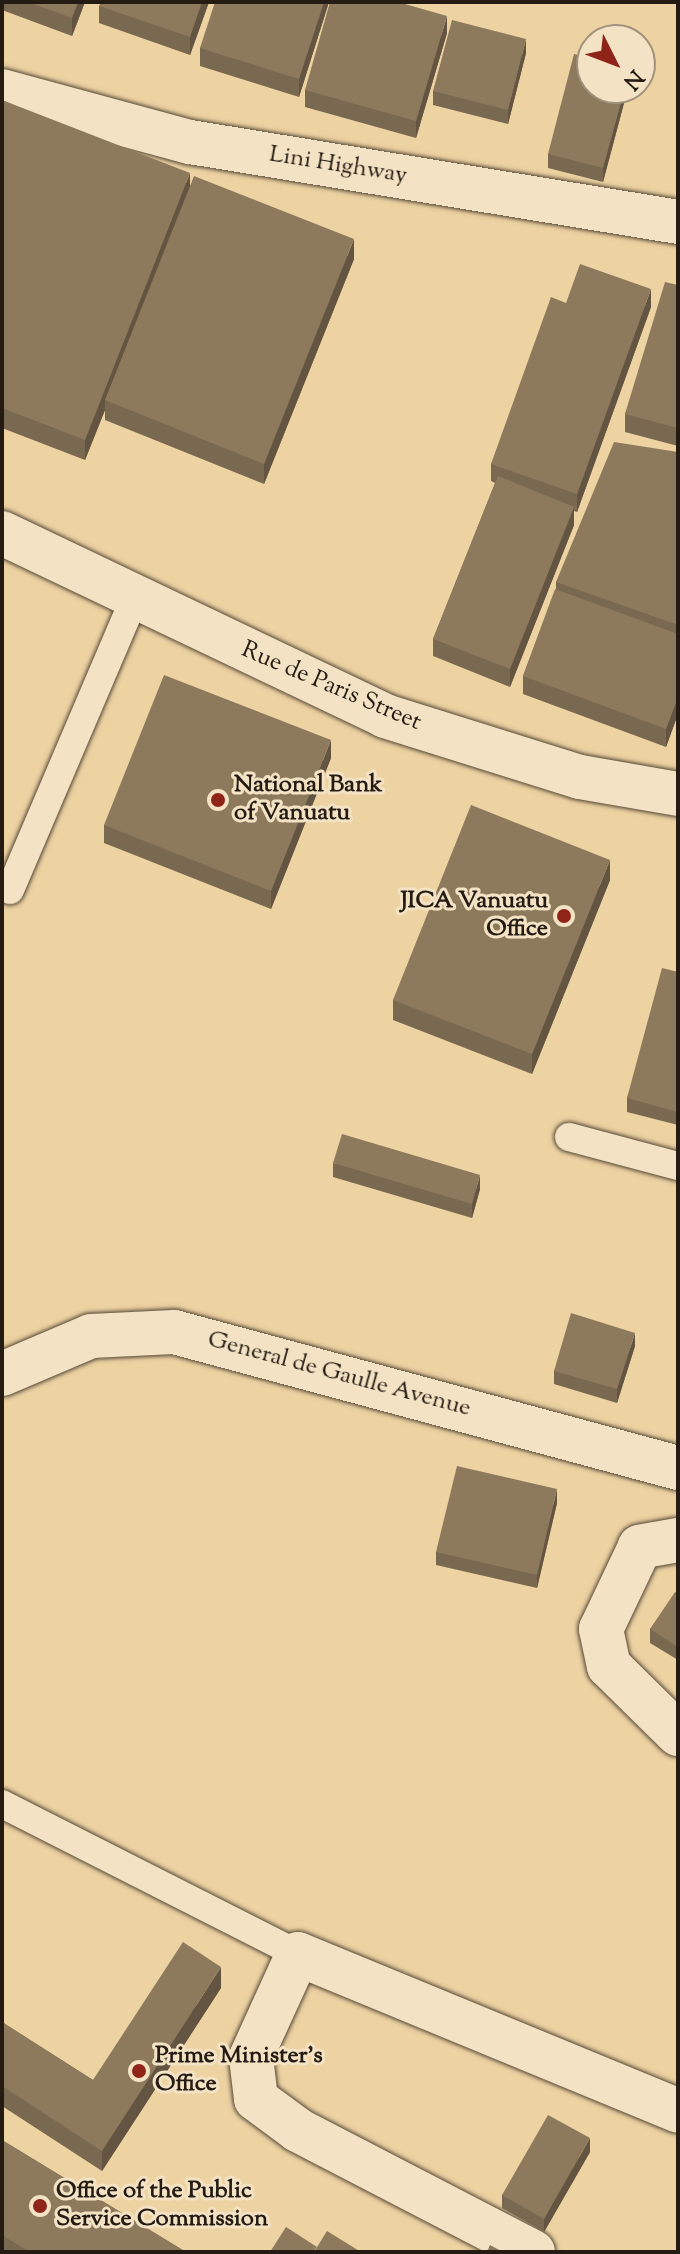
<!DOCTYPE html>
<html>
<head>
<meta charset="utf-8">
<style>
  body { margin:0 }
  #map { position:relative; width:680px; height:2254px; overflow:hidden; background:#edd2a2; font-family:"Sorts Mill Goudy",serif }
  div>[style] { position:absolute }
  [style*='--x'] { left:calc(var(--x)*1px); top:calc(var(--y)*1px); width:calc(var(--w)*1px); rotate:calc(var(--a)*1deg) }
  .roads { filter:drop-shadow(0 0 2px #564937) drop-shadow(0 0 2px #564937) }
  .lane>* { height:28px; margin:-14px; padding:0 14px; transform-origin:14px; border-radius:14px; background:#f3e2c3 }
  .street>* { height:44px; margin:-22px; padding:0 22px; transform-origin:22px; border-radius:22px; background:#f3e2c3 }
  .secondary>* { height:44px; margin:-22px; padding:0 22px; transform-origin:22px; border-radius:22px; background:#f3e2c3 }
  .wall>* { inset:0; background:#796950 }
  .shaded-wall>* { inset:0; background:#635541 }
  .building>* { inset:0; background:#8d7a5d }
  .dots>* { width:22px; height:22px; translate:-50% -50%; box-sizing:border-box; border:4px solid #f3e2c3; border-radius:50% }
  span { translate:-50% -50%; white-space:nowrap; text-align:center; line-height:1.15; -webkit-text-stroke:6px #f3e2c3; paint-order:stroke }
  .street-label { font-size:24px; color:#241b13 }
  .poi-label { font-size:24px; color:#241b13; font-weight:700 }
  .left { translate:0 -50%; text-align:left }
  .right { translate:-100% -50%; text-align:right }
  .frame { position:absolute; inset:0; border:4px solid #241b13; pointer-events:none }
  .north { position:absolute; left:576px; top:24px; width:80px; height:80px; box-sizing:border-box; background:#f3e2c3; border:2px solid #a0927d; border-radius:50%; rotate:132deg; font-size:22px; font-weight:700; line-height:32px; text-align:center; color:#241b13 }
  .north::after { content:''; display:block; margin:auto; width:28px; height:36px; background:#8f2418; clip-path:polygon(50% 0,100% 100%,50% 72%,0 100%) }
</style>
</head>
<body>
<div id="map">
  <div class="roads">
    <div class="lane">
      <div style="--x:10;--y:890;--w:316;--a:-66.9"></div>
      <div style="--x:569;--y:1137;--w:113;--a:14.9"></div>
      <div style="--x:2;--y:1804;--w:332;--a:26.9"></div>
    </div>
    <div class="street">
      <div style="--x:2;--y:1374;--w:97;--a:-23.1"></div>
      <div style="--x:91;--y:1336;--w:83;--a:-2.8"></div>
      <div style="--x:174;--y:1332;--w:522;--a:15.1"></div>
      <div style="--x:678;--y:1540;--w:39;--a:170"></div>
      <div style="--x:640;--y:1547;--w:91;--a:115.4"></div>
      <div style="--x:601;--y:1629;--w:38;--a:78"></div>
      <div style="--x:609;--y:1666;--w:97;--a:44.6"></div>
      <div style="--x:533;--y:2252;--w:265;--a:-152.6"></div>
      <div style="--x:298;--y:2130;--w:52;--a:-143.6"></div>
      <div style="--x:256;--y:2099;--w:42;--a:-96.8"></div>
      <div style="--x:251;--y:2057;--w:113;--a:-65.5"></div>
      <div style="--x:298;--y:1954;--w:411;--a:22.4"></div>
    </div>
    <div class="secondary">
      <div style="--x:2;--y:91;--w:195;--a:15.2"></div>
      <div style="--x:190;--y:142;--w:495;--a:9.3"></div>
      <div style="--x:2;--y:533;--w:424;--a:25.5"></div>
      <div style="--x:385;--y:716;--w:204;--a:17.4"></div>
      <div style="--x:580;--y:777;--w:99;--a:9.8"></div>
    </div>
  </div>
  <div class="wall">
    <div style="clip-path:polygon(2px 2px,85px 2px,72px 36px,2px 10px)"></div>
    <div style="clip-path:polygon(209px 2px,190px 55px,99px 23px,99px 6px)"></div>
    <div style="clip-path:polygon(329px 2px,299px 97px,200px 66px,200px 48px)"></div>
    <div style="clip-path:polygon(447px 33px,416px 138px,305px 107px,305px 90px)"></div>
    <div style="clip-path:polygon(526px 53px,508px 124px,433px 105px,433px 91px)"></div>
    <div style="clip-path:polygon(628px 88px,603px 182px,548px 168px,548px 154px)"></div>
    <div style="clip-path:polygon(2px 100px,354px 259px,264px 484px,105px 420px,105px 410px,85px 460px,2px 428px)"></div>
    <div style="clip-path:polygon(678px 285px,678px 446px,625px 432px,625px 414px)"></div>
    <div style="clip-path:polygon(566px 303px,651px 307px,577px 512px,574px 511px,574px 525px,510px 687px,433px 656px,433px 639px,495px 483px,491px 481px,491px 464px)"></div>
    <div style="clip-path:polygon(678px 452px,678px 714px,666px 747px,523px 694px,523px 676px,556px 589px,556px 582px)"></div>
    <div style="clip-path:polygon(331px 758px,271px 909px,104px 843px,104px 825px)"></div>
    <div style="clip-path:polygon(610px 880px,532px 1074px,393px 1020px,393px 1000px)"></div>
    <div style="clip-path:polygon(678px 972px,678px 1125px,627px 1112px,627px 1098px)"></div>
    <div style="clip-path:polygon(333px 1163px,480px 1189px,472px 1218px,333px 1177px)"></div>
    <div style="clip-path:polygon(635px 1346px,617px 1403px,554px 1384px,554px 1371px)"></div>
    <div style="clip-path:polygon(557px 1503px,537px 1588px,436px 1565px,436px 1552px)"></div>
    <div style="clip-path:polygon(678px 1594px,678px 1660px,650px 1643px,650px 1629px)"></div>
    <div style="clip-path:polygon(221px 1988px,102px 2171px,2px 2106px,2px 2022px,93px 2080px)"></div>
    <div style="clip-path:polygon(2px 2140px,186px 2252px,2px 2252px)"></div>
    <div style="clip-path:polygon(590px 2152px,544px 2232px,502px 2208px,502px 2195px)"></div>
  </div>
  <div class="shaded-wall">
    <div style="clip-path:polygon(78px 2px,85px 2px,72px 36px,72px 18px)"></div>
    <div style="clip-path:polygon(202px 2px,209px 2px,190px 55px,190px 37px)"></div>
    <div style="clip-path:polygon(324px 2px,329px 2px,299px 97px,299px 79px)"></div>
    <div style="clip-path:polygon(447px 16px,447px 33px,416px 138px,416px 121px)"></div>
    <div style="clip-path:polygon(526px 39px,526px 53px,508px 124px,508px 110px)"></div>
    <div style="clip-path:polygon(625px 88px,628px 88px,603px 182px,603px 168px)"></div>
    <div style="clip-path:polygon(190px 173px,190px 193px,105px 400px,105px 410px,85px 460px,85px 440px)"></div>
    <div style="clip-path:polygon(354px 239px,354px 259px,264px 484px,264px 464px)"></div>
    <div style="clip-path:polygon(651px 289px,651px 307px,577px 512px,577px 494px)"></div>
    <div style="clip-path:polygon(574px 507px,574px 525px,510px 687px,510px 669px)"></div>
    <div style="clip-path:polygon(678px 697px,678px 714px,666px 747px,666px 729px)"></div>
    <div style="clip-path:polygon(331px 740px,331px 758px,271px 909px,271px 891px)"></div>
    <div style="clip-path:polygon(610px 860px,610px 880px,532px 1074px,532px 1054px)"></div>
    <div style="clip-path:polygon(480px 1175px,480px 1189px,472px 1218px,472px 1204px)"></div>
    <div style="clip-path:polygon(635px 1333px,635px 1346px,617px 1403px,617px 1389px)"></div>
    <div style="clip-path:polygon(557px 1489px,557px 1503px,537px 1588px,537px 1575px)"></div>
    <div style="clip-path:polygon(221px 1967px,221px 1988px,102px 2171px,102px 2151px)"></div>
    <div style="clip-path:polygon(590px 2138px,590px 2152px,544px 2232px,544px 2219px)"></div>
  </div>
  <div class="building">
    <div style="clip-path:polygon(28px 2px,78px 2px,72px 18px)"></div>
    <div style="clip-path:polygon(101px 2px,202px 2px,190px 37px,99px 6px)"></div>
    <div style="clip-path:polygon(215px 2px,324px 2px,299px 79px,200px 48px)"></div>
    <div style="clip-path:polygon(330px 2px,398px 2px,447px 16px,416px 121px,305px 90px)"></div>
    <div style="clip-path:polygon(452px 20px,526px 39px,508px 110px,433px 91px)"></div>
    <div style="clip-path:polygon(574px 54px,592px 58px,592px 88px,625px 88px,603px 168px,548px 154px)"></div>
    <div style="clip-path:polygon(2px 100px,190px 173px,85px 440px,2px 408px)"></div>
    <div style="clip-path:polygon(194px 176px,354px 239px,264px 464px,105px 400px)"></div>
    <div style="clip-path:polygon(580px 264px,651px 289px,577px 494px,491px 464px,551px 297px,566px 303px)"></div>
    <div style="clip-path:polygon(665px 282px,678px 285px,678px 428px,625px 414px)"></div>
    <div style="clip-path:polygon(614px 442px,678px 452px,678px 625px,556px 582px)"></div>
    <div style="clip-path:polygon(498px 476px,574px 507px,510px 669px,433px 639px)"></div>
    <div style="clip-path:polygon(555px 589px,678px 634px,678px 697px,666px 729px,523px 676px)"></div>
    <div style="clip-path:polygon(164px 675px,331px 740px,271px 891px,104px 825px)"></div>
    <div style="clip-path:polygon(471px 805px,610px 860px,532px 1054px,393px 1000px)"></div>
    <div style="clip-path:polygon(662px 968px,678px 972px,678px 1112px,627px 1098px)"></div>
    <div style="clip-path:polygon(342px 1134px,480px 1175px,472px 1204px,333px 1163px)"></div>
    <div style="clip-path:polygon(571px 1313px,635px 1333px,617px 1389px,554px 1371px)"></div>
    <div style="clip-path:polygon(457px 1466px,557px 1489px,537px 1575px,436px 1552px)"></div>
    <div style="clip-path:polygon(675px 1592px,678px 1594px,678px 1647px,650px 1629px)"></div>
    <div style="clip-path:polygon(183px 1942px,221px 1967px,102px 2151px,2px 2086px,2px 2022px,93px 2080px)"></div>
    <div style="clip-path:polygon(548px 2115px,590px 2138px,544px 2219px,502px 2195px)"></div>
    <div style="clip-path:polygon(2px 2140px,186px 2252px,30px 2252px,2px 2235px)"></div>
    <div style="clip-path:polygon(286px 2227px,317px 2247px,313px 2252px,270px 2252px)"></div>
    <div style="clip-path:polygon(327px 2231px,361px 2252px,314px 2252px)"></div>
    <div style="clip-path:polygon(490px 2245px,503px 2252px,487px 2252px)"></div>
  </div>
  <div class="dots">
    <div style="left:218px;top:800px;background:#8f2418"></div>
    <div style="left:564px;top:916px;background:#8f2418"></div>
    <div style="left:139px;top:2071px;background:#8f2418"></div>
    <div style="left:40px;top:2206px;background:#8f2418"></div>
  </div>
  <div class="street-label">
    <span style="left:338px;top:166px;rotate:9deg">Lini Highway</span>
    <span style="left:331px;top:687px;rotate:23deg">Rue de Paris Street</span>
    <span style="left:339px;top:1375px;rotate:15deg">General de Gaulle Avenue</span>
  </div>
  <div class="poi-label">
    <span class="left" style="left:234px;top:800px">National Bank<br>of Vanuatu</span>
    <span class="right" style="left:548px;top:916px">JICA Vanuatu<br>Office</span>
    <span class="left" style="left:155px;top:2071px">Prime Minister's<br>Office</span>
    <span class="left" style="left:56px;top:2206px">Office of the Public<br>Service Commission</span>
  </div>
  <div class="frame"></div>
  <div class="north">N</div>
</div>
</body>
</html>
